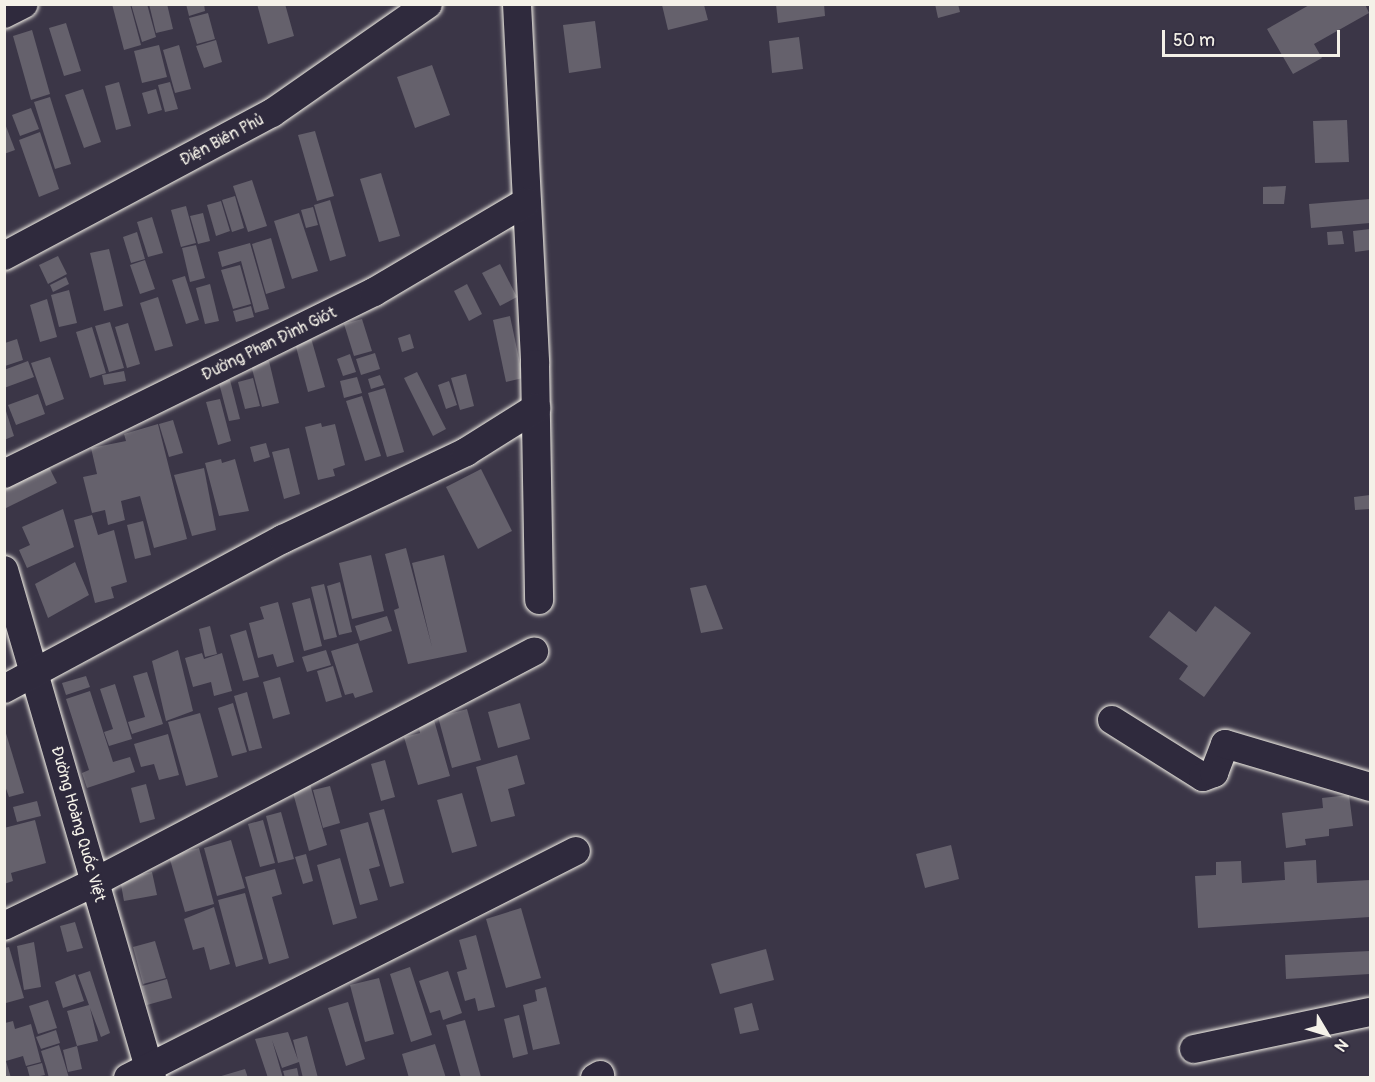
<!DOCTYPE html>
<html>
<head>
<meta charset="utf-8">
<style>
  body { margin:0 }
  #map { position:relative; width:1375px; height:1082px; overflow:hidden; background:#3b3647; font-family:Pangolin,sans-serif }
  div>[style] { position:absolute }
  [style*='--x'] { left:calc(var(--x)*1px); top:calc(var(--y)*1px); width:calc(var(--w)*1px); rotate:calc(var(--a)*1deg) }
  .building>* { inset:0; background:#65616c }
  .roads { filter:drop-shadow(0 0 2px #f4f1e8) drop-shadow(0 0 2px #f4f1e8) }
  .minor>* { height:28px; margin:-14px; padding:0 14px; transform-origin:14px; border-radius:14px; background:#2f2a3d }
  span { translate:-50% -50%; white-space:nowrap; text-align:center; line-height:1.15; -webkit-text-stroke:4.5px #2f2a3d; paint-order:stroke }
  .street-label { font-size:16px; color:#f4f1e8 }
  .frame { position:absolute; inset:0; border:6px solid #f4f1e8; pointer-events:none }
  .north { position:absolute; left:1297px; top:1004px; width:60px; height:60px; -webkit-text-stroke:4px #2f2a3d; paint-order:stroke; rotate:128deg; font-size:16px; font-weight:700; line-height:24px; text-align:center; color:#f4f1e8 }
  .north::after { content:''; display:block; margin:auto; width:21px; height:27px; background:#f4f1e8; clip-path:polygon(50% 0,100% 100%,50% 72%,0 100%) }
  .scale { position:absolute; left:1162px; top:30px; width:178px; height:27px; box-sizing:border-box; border:3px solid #f4f1e8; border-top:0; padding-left:8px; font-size:18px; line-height:21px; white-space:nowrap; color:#f4f1e8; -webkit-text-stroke:4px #2f2a3d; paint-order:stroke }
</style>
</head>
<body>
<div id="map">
  <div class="building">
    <div style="clip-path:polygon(112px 4px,130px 4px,141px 45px,124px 50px)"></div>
    <div style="clip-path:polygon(131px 4px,147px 4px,156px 37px,142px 42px)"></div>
    <div style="clip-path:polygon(149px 4px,167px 4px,173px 29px,156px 33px)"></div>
    <div style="clip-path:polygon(186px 4px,204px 4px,205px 11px,189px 16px)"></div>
    <div style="clip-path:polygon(257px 4px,285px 4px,294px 36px,268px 44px)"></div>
    <div style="clip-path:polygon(776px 4px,824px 4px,825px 16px,778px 23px)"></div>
    <div style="clip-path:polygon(935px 4px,958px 4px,960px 12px,938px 18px)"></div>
    <div style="clip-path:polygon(1311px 4px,1365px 4px,1369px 13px,1314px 44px,1322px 58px,1293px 74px,1267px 29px)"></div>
    <div style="clip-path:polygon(662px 5px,704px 5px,708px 20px,668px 30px)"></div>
    <div style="clip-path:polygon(208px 13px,215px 39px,197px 44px,189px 18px)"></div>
    <div style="clip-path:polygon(595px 21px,601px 68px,569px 73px,563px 25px)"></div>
    <div style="clip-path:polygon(66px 23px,81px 71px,64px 76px,49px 28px)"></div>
    <div style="clip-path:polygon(32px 30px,50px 94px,31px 100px,13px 36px)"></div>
    <div style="clip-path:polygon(799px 37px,803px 69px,772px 73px,769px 41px)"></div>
    <div style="clip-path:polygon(216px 40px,222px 62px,204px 68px,196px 46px)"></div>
    <div style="clip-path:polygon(159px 45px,167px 77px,142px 83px,134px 51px)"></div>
    <div style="clip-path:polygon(179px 45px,191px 89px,175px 93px,163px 50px)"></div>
    <div style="clip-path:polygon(432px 65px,450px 115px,415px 128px,397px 77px)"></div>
    <div style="clip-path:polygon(119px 82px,131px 126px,116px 130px,105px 86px)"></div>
    <div style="clip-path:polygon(170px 82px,178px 109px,165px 112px,158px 85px)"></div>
    <div style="clip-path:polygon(83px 89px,101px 142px,84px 148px,65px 95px)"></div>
    <div style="clip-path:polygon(156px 89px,162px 110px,148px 114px,142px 93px)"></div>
    <div style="clip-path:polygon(50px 97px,71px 164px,55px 169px,34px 102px)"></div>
    <div style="clip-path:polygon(31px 108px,39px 129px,20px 136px,12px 115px)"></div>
    <div style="clip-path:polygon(1347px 120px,1349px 162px,1315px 163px,1313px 121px)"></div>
    <div style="clip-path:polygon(4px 121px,15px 150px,4px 154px)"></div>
    <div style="clip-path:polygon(315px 131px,334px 196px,317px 201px,298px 135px)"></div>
    <div style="clip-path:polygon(40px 132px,59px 189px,39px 197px,19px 140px)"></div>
    <div style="clip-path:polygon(381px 173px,400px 236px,379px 242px,360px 179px)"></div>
    <div style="clip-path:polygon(252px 180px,267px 226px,248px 232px,233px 186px)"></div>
    <div style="clip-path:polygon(1286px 186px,1284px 204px,1263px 204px,1263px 187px)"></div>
    <div style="clip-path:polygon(235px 196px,244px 228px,232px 232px,222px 200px)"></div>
    <div style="clip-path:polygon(1370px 199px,1370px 223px,1311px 228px,1309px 204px)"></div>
    <div style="clip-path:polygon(330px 200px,346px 256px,330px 261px,314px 205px)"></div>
    <div style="clip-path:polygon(221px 201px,230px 231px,216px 236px,207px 205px)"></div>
    <div style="clip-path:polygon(186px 206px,196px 243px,181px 247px,171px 210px)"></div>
    <div style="clip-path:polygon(313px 207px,318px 225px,306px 228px,301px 210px)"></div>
    <div style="clip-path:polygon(203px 213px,210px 241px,198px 244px,190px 216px)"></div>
    <div style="clip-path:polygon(299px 213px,318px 271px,292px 279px,274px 221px)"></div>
    <div style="clip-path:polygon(152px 217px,163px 253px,148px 257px,137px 222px)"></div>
    <div style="clip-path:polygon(1370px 229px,1370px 250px,1355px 252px,1353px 231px)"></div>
    <div style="clip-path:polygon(1342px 231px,1344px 244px,1328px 245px,1327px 232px)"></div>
    <div style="clip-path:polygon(137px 232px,145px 259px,131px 263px,123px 237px)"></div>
    <div style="clip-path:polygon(271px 238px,285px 288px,266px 294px,252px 244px)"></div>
    <div style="clip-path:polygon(250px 243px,269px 309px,255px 313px,241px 261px,222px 267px,218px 252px)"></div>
    <div style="clip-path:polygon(196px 245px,205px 278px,190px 282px,182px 248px)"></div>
    <div style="clip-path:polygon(109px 249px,123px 306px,104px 311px,90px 253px)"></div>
    <div style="clip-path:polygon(58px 256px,67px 274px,48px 284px,39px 265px)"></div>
    <div style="clip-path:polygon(145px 260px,155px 289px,140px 294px,130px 265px)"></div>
    <div style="clip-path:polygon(500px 264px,517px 297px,500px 306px,482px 273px)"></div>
    <div style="clip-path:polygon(240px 265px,251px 304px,233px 309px,221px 270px)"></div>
    <div style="clip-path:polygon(185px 276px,199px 320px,186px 324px,172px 280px)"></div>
    <div style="clip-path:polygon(66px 277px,69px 284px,53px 292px,50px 285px)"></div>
    <div style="clip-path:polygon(210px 284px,219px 321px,205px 324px,196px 288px)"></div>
    <div style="clip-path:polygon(467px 284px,482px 314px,469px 321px,454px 291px)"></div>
    <div style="clip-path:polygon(69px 290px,77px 323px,59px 327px,51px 295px)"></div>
    <div style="clip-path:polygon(158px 297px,173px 346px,155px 351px,140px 303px)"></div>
    <div style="clip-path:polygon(47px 299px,57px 337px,40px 342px,30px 305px)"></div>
    <div style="clip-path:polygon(251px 306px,254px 317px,236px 322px,233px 311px)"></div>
    <div style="clip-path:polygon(510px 316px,523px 378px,506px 382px,493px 320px)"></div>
    <div style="clip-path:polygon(362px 319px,372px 351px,354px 356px,344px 324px)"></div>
    <div style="clip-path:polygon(110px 322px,124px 368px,109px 372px,95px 326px)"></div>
    <div style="clip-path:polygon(128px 323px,140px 364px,127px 368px,115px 327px)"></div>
    <div style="clip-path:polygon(92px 327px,106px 373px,90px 378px,76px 332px)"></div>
    <div style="clip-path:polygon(410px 334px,414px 348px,402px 352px,398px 338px)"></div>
    <div style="clip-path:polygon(311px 338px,325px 387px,308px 392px,295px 343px)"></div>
    <div style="clip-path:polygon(17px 339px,23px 360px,5px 366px,5px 343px)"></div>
    <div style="clip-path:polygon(375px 353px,380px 369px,361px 375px,356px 359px)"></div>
    <div style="clip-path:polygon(350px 354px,356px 372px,343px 376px,337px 359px)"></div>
    <div style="clip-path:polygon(50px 357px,64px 399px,46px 406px,31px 363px)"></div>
    <div style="clip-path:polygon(28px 361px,34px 377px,4px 388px,4px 370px)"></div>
    <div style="clip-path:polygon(269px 361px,279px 403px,262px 407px,251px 365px)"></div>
    <div style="clip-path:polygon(124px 371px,126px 381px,104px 385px,102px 375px)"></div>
    <div style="clip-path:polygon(417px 372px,446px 429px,433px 436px,404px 378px)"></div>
    <div style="clip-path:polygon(466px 374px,474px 406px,460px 410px,451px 378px)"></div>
    <div style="clip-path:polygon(380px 375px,384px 385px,371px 389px,368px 379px)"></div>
    <div style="clip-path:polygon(357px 377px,362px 393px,344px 398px,340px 381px)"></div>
    <div style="clip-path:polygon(253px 378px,260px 406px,245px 409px,238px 382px)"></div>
    <div style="clip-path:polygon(230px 380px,240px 419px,229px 421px,219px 383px)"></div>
    <div style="clip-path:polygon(449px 381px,457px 405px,446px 409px,438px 385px)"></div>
    <div style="clip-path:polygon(385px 388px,404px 452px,387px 457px,368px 393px)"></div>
    <div style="clip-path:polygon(38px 394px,45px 414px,16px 425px,8px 405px)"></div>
    <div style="clip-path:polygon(362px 396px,381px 456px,365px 461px,346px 401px)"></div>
    <div style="clip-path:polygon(220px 399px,231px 441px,218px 445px,206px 402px)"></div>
    <div style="clip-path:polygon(5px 408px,14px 436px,4px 440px,4px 409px)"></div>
    <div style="clip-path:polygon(173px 420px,183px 453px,169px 457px,159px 424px)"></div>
    <div style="clip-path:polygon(321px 423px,322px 427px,335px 424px,345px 465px,333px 469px,335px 476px,318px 480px,305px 427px)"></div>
    <div style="clip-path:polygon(158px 424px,187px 539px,154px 548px,140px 496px,121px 501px,125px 520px,108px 525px,105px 510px,92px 513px,83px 477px,97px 474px,91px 448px,126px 441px,124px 434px)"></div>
    <div style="clip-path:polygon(266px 443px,270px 457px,254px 462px,250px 447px)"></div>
    <div style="clip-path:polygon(289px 448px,300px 494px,284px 499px,272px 452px)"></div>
    <div style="clip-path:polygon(221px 459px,222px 463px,235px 459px,249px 511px,219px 516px,205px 463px)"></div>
    <div style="clip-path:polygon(47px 463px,57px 483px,4px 509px,4px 484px)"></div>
    <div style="clip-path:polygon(204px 468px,216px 530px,192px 536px,174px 475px)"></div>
    <div style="clip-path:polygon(481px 469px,512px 531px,478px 549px,446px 487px)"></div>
    <div style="clip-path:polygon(1370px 495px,1370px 509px,1355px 510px,1354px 497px)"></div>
    <div style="clip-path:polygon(63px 509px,74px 547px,27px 568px,19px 550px,30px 545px,22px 527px)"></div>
    <div style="clip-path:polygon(92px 515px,98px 535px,114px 530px,127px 582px,111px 587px,114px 598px,95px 603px,74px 520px)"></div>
    <div style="clip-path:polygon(143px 521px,151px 555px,135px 559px,127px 525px)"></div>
    <div style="clip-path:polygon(406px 548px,432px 647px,412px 563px,444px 555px,467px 652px,408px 664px,394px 610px,399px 608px,385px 554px)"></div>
    <div style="clip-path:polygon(371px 555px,384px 611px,352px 619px,339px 563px)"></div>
    <div style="clip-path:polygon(75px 562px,89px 595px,48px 618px,35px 584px)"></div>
    <div style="clip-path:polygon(340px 582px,352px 632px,339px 635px,327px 586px)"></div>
    <div style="clip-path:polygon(324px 584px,337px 637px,324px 640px,311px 587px)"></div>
    <div style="clip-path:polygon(706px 585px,723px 629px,701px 633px,690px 588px)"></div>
    <div style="clip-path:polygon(310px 598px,322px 646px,304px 651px,292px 603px)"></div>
    <div style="clip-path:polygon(278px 602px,294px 662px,277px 667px,273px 654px,258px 658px,249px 623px,264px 619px,260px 607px)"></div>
    <div style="clip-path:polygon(1215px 606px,1251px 633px,1204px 697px,1179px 679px,1188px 666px,1149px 637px,1169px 611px,1196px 632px)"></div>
    <div style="clip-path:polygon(387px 616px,392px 631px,360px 641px,355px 626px)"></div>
    <div style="clip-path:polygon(210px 626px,217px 654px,205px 657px,199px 629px)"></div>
    <div style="clip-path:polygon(246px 630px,259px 677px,243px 681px,230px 635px)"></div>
    <div style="clip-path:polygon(358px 643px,373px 692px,355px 698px,353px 693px,345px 695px,331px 651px)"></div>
    <div style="clip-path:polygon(178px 650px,193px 711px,166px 721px,152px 661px)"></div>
    <div style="clip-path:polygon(326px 650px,331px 665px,307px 672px,302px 657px)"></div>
    <div style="clip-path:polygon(202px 653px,204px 659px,222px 653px,232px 691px,214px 696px,211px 682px,193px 687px,185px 658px)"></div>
    <div style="clip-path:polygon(333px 666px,342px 697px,326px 702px,317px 671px)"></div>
    <div style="clip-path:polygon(147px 672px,163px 724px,132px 734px,128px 722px,145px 717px,133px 676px)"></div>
    <div style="clip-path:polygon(86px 676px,90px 687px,66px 695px,62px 683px)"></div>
    <div style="clip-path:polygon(280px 677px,290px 714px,273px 719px,263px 682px)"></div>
    <div style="clip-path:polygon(115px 684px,132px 739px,109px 746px,104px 732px,113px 729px,100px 689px)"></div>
    <div style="clip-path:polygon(90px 691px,113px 762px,130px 757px,135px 772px,87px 788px,82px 773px,89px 770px,66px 699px)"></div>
    <div style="clip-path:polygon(247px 692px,262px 748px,249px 751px,234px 696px)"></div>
    <div style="clip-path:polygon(233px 703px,247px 752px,232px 756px,218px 708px)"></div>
    <div style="clip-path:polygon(520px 703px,530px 739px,498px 748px,488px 712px)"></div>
    <div style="clip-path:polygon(467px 709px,481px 760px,452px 768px,438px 717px)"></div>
    <div style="clip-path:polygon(200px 713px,218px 777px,186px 786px,168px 722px)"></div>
    <div style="clip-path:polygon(434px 720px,450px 776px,418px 785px,404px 737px,420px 733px,418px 725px)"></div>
    <div style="clip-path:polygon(5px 730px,24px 793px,9px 797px,4px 783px)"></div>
    <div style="clip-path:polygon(168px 734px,179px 775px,159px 780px,154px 764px,141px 767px,134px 744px)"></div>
    <div style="clip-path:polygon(517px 755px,525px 784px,508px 789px,515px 816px,491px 822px,476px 767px)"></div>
    <div style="clip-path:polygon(385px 760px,395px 797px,381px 801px,371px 764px)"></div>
    <div style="clip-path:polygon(308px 777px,327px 845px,309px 851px,290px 782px)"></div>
    <div style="clip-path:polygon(146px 784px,155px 819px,140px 823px,131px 788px)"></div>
    <div style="clip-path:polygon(330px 786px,340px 823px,323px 828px,313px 790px)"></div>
    <div style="clip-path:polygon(462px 793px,477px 846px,452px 853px,437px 800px)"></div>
    <div style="clip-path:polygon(1349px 795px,1353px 826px,1329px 829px,1329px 836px,1305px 839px,1306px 845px,1286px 848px,1282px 813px,1323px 808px,1322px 798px)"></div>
    <div style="clip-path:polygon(37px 801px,41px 816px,17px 822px,13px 807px)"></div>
    <div style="clip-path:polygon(384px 809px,404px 883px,390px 887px,369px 813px)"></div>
    <div style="clip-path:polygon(281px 812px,294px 859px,278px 863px,266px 816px)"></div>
    <div style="clip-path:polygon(35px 820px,46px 863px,11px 873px,13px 881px,4px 884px,4px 828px)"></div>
    <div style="clip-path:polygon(263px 820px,275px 863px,260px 867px,248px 824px)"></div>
    <div style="clip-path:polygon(368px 822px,380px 866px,369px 869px,378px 900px,360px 905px,340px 830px)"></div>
    <div style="clip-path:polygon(231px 840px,245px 888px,217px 896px,204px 848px)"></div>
    <div style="clip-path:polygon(951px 845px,959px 879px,925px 888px,916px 854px)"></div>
    <div style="clip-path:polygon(199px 848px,214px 904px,185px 912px,169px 856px)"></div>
    <div style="clip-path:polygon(306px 854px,313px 881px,303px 884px,295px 857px)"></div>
    <div style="clip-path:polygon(340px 858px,357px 918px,333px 925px,317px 865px)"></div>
    <div style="clip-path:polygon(1316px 860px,1317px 883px,1370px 880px,1370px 917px,1198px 928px,1195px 876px,1216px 875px,1216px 862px,1241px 861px,1242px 883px,1285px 880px,1284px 862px)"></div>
    <div style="clip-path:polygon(275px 869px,282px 894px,272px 897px,289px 958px,269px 964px,245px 877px)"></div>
    <div style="clip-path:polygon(152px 872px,157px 895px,124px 901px,120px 879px)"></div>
    <div style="clip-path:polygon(245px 893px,263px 959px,236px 967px,218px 900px)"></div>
    <div style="clip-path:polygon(214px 907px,230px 964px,210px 970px,204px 947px,193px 950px,184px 919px)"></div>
    <div style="clip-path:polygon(521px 908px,541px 978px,506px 988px,486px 919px)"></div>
    <div style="clip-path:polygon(75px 922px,83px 948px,67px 952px,60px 926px)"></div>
    <div style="clip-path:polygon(476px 935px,495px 1007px,478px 1011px,475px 998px,465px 1001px,457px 972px,467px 969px,459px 940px)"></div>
    <div style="clip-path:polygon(155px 941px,166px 978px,143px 984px,133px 947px)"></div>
    <div style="clip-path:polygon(34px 942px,41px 987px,24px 990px,17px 946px)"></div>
    <div style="clip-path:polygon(9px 947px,24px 998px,6px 1003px,4px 948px)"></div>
    <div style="clip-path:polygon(766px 949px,774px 980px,720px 994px,711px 964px)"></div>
    <div style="clip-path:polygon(1370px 951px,1370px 974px,1286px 979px,1285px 955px)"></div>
    <div style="clip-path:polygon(410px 967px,432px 1035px,411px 1042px,390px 974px)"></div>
    <div style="clip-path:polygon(90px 971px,110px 1033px,101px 1037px,90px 1008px,98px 1041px,77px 1046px,82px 1069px,68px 1072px,63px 1050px,77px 1046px,67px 1011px,89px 1005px,78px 975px)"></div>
    <div style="clip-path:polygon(448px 971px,462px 1013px,443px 1020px,440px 1010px,430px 1013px,419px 981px)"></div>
    <div style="clip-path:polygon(75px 974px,84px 1001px,63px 1008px,55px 982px)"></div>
    <div style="clip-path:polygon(379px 978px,394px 1034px,365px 1042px,350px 985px)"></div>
    <div style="clip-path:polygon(167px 979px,172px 998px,147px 1005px,142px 986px)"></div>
    <div style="clip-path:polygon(546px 987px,560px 1044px,533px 1050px,523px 1005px,537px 1001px,535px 990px)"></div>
    <div style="clip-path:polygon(48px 1000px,57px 1028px,38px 1034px,29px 1006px)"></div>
    <div style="clip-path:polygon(348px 1002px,365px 1059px,346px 1066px,328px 1008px)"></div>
    <div style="clip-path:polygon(752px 1003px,759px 1030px,740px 1034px,734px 1008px)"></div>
    <div style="clip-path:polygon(519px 1015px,528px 1054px,513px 1058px,504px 1019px)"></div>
    <div style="clip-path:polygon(465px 1020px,481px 1077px,479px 1078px,461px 1078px,446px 1025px)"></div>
    <div style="clip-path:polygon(13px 1021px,15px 1029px,31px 1024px,41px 1062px,26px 1066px,23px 1056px,6px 1061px,11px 1078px,4px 1078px,5px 1023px)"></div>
    <div style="clip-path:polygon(56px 1030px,60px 1043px,41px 1049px,36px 1037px)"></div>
    <div style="clip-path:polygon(288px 1032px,298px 1060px,293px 1040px,307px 1036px,318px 1078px,303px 1078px,299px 1062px,282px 1068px,272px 1040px,283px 1078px,268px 1078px,255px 1039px)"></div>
    <div style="clip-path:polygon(435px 1044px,446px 1078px,409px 1078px,402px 1054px)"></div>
    <div style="clip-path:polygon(59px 1045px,64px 1061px,69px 1078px,49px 1078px,46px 1067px,41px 1051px)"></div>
    <div style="clip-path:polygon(42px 1063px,45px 1075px,30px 1078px,27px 1067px)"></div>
    <div style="clip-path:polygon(297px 1068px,299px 1078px,285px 1078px,283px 1071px)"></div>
    <div style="clip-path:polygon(245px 1069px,248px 1078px,218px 1078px,218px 1077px)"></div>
  </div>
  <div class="roads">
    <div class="minor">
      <div style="--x:517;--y:4;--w:360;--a:87.1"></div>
      <div style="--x:535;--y:364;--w:236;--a:89"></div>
      <div style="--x:4;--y:14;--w:22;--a:-27"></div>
      <div style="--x:4;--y:256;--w:304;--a:-28.1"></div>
      <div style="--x:272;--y:113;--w:190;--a:-34.9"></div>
      <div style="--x:4;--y:474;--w:412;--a:-26.2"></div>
      <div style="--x:374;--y:292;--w:177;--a:-30.6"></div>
      <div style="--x:4;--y:570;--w:529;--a:73.76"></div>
      <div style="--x:4;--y:689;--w:317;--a:-28.3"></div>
      <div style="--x:283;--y:539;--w:203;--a:-25.4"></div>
      <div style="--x:466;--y:452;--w:83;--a:-32.2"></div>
      <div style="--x:1112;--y:720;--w:107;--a:32.1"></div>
      <div style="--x:1203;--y:777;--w:12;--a:-20"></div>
      <div style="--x:1214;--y:773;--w:31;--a:-69"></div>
      <div style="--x:1225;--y:744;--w:151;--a:16.5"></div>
      <div style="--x:4;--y:926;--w:101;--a:-25.8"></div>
      <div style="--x:95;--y:882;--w:496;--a:-27.7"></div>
      <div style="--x:1194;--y:1049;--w:180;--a:-11.9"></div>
      <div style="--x:128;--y:1078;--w:502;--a:-26.87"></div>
      <div style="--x:595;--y:1078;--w:6;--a:-31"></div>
    </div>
  </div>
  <div class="street-label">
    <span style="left:222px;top:140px;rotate:-28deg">Điện Biên Phủ</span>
    <span style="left:269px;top:344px;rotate:-26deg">Đường Phan Đình Giót</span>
    <span style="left:78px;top:824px;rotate:74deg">Đường Hoàng Quốc Việt</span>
  </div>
  <div class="frame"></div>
  <div class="north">N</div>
  <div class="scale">50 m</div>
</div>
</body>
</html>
